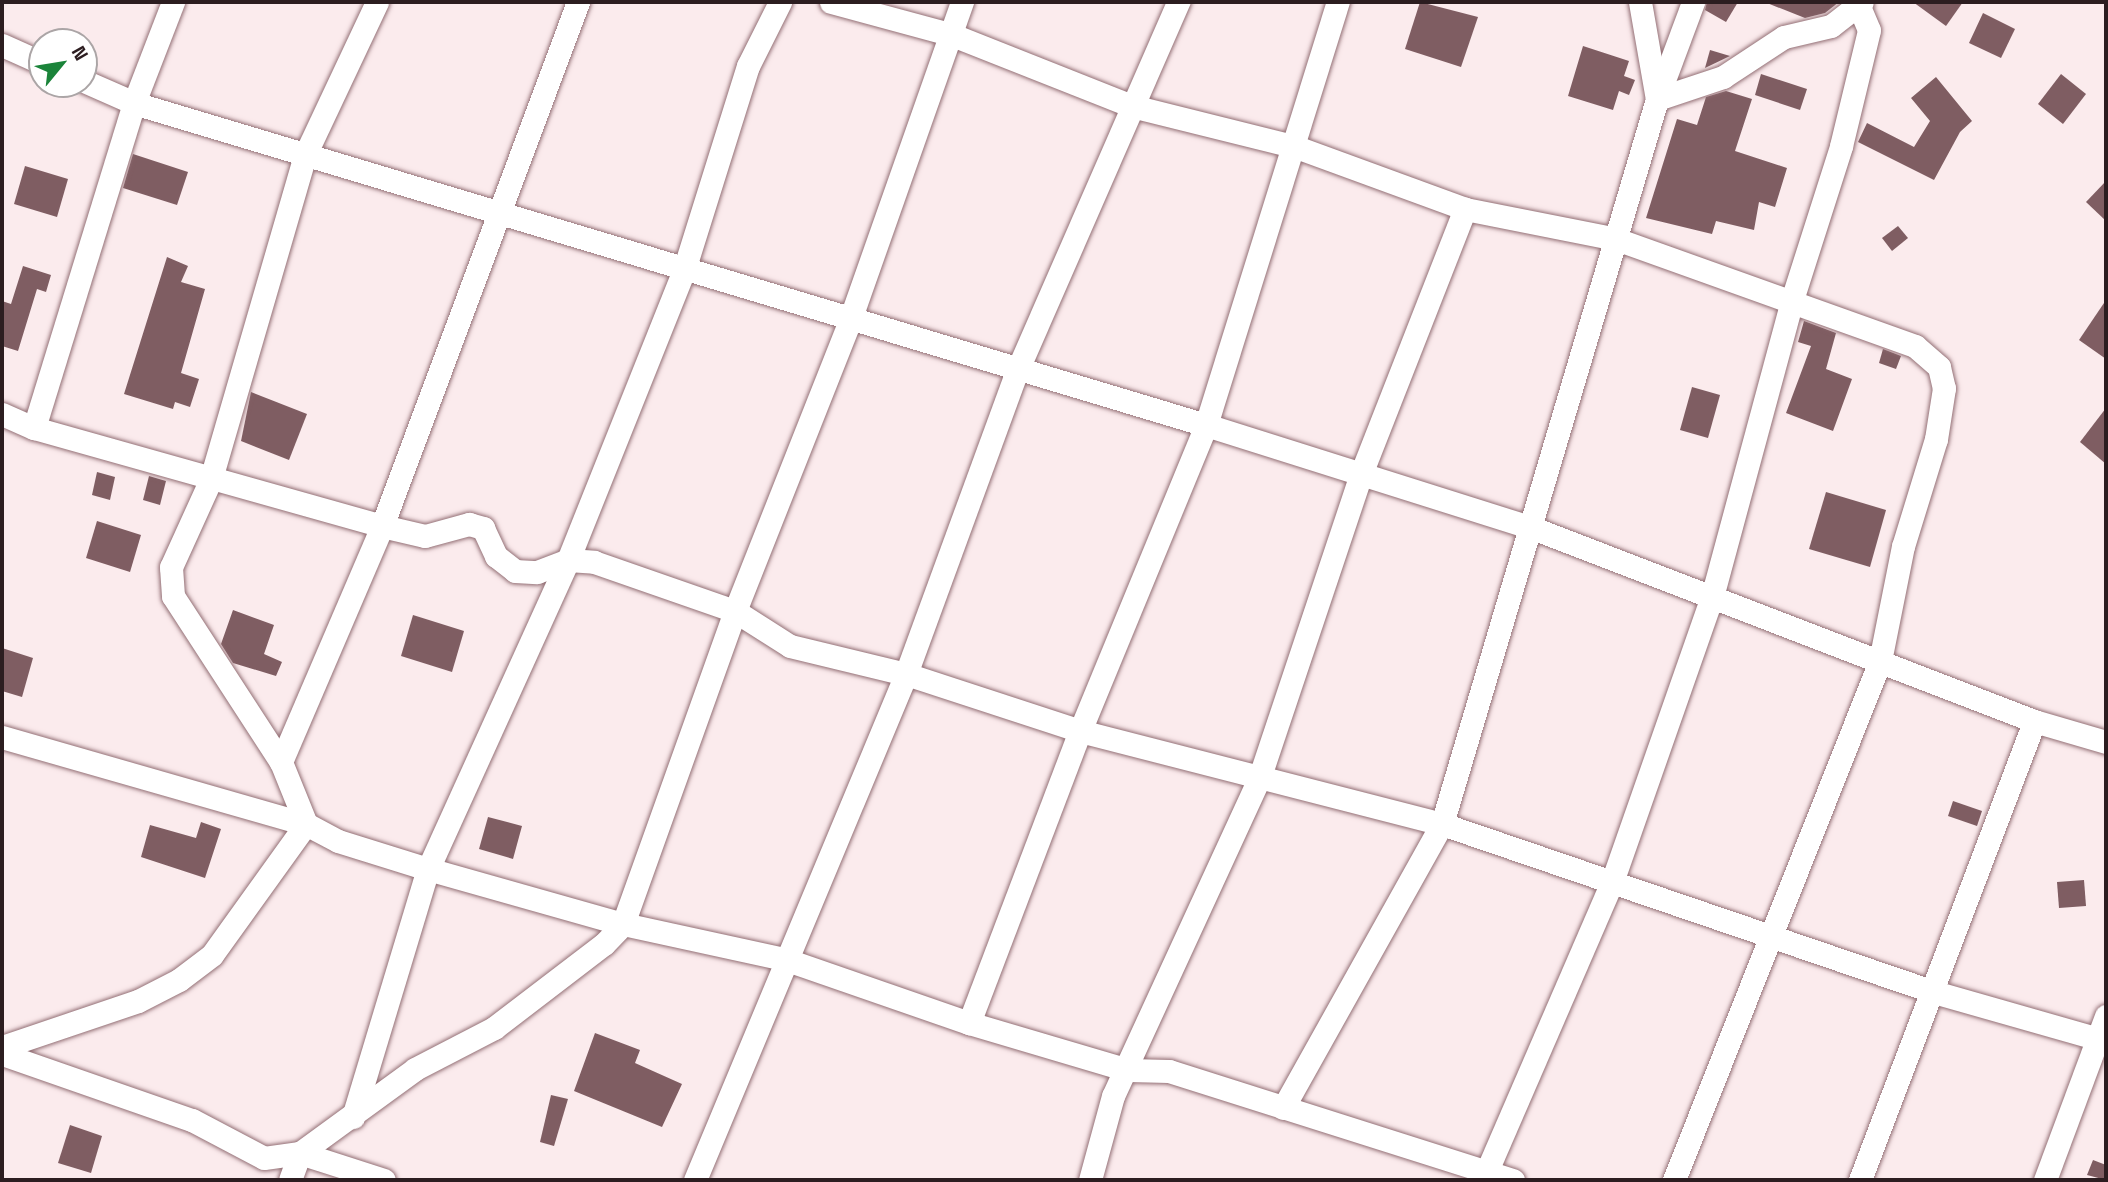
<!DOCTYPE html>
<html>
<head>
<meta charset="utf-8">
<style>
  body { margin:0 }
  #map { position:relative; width:2108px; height:1182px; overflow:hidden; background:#fbebed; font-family:"Space Grotesk",sans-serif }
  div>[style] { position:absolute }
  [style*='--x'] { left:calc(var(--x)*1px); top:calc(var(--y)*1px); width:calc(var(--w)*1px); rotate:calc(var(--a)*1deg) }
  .building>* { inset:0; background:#7f5d62 }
  .roads { filter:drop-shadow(0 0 2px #936f75) drop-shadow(0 0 2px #936f75) }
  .minor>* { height:23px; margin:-11.5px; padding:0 11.5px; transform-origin:11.5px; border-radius:11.5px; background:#fff }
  span { translate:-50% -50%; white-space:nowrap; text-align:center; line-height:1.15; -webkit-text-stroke:7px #fff; paint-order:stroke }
  .frame { position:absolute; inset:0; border:4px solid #2c1d20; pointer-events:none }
  .north { position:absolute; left:28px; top:28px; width:70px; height:70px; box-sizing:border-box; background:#fff; border:2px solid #aba5a6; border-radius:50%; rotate:60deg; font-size:19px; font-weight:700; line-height:28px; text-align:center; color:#2c1d20 }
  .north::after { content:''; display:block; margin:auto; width:24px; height:32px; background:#1b843a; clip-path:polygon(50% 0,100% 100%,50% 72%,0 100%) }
</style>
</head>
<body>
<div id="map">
  <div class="building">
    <div style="clip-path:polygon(1420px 2px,1478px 17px,1461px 67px,1405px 49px)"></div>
    <div style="clip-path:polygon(1707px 2px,1738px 2px,1726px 22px,1705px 10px)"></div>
    <div style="clip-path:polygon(1839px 2px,1825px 13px,1805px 18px,1767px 3px)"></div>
    <div style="clip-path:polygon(1913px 2px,1963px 2px,1946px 26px)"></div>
    <div style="clip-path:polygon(1983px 13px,2015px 29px,2001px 58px,1969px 43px)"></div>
    <div style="clip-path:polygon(1583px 46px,1629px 61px,1624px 76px,1635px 80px,1629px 95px,1619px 91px,1613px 110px,1568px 96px)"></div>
    <div style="clip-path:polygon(1710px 50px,1730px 56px,1705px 68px)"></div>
    <div style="clip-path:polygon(1761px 74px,1807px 89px,1800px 110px,1755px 95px)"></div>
    <div style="clip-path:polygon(2061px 74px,2086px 94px,2063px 124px,2038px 104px)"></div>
    <div style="clip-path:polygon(1936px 77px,1972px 121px,1960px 132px,1934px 180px,1858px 142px,1867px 123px,1914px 147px,1930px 121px,1911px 98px)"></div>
    <div style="clip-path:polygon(1726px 91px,1752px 99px,1735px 151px,1787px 168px,1775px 207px,1759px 202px,1754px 230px,1716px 221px,1712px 234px,1646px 218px,1677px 119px,1697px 125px,1706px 97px)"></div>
    <div style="clip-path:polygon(133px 154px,188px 172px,177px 205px,123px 188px)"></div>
    <div style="clip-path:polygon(25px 166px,68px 179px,57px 217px,14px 204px)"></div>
    <div style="clip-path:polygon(2106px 181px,2106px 221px,2086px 202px)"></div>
    <div style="clip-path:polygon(1898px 226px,1908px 238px,1892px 251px,1882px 238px)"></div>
    <div style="clip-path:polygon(167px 257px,188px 266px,181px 282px,205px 289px,181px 373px,199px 379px,190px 407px,175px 402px,173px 409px,124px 394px)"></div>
    <div style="clip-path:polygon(23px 266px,51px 275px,46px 292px,37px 289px,18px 351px,2px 346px,2px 301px,11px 304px)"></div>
    <div style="clip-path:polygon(2106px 300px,2106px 359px,2079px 340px)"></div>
    <div style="clip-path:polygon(1804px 321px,1836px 333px,1826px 369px,1852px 379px,1833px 431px,1786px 413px,1811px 346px,1798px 342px)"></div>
    <div style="clip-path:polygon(1883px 349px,1901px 356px,1896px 369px,1879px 363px)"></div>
    <div style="clip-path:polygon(1692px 387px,1720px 395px,1708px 438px,1680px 430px)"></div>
    <div style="clip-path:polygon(251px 392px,307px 414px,289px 460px,241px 441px)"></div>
    <div style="clip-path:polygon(2106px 408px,2106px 464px,2080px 442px)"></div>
    <div style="clip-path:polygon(97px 472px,115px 477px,110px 500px,92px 495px)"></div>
    <div style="clip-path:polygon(149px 476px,166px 481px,160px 505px,143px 500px)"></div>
    <div style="clip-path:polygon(1826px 492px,1886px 510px,1870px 567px,1809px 549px)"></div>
    <div style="clip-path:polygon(97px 521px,141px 535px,130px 572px,86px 558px)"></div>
    <div style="clip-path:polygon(233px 610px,274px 625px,264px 654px,282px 662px,276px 676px,233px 663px,221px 644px)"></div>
    <div style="clip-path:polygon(413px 615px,464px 631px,452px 672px,401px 656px)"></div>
    <div style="clip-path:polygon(2px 648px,33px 658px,22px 697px,2px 691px)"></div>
    <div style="clip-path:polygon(1953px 801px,1982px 811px,1977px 826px,1948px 816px)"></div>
    <div style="clip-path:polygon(488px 817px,522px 826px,513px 859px,479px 849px)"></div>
    <div style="clip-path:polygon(201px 822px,221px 829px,205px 878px,141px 857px,150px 825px,196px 838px)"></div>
    <div style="clip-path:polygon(2084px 880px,2086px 906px,2059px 908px,2057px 882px)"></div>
    <div style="clip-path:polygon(595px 1033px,640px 1050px,635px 1063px,682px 1084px,662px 1127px,574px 1091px)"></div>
    <div style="clip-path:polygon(551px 1095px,568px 1099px,554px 1146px,540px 1142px)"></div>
    <div style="clip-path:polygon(70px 1125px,102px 1136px,91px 1173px,58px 1163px)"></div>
    <div style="clip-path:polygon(2093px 1160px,2106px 1165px,2106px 1180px,2087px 1175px)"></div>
  </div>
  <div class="roads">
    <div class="minor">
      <div style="--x:377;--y:2;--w:169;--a:115.2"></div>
      <div style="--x:305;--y:155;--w:337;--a:106.2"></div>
      <div style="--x:211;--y:479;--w:97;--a:114.4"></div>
      <div style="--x:171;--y:567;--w:29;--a:86"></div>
      <div style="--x:173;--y:596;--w:198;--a:57"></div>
      <div style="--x:281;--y:762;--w:67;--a:68"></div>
      <div style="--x:306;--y:824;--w:36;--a:28"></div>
      <div style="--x:338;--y:841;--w:94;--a:17.3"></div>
      <div style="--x:428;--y:869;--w:203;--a:15.8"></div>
      <div style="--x:623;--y:924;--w:165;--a:12.3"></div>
      <div style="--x:784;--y:959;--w:196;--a:19.1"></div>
      <div style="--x:969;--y:1023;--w:166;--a:16.5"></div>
      <div style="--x:1128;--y:1070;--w:41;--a:1.4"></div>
      <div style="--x:1169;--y:1071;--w:361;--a:17.6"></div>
      <div style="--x:831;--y:2;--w:123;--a:15.1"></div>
      <div style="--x:950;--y:34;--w:196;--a:21.6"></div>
      <div style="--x:1132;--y:106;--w:169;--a:14"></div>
      <div style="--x:1296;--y:147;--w:180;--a:20.1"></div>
      <div style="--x:1465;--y:209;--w:154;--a:11.2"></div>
      <div style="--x:1616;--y:239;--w:318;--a:19.7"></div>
      <div style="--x:1915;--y:346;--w:32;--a:41"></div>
      <div style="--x:1939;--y:367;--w:22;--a:77"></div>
      <div style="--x:1944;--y:388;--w:52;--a:98.9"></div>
      <div style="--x:1936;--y:439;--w:112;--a:107.1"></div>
      <div style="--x:1903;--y:546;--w:117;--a:101.3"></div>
      <div style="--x:1880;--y:661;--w:558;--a:111.65"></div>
      <div style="--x:1640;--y:2;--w:98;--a:80.1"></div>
      <div style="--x:1657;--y:99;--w:70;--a:-18.4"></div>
      <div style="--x:1723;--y:77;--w:73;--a:-33.3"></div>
      <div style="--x:1784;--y:37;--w:48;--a:-13.2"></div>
      <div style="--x:1831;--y:26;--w:39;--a:-38"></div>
      <div style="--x:2;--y:45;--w:44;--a:24.2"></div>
      <div style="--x:84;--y:81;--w:55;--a:23.7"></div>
      <div style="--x:134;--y:103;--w:1119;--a:16.72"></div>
      <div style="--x:1206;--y:425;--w:340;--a:17.5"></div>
      <div style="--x:1530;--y:527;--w:540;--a:21.05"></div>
      <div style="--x:2034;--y:721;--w:75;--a:16.3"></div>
      <div style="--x:2;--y:414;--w:35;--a:24"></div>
      <div style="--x:34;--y:428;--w:362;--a:15.7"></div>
      <div style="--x:382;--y:526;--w:44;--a:13.1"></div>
      <div style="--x:425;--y:536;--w:46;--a:-15.3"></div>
      <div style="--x:469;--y:524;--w:15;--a:16"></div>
      <div style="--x:483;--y:528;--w:31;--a:65"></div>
      <div style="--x:496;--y:556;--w:24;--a:38"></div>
      <div style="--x:515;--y:571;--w:22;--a:3"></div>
      <div style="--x:537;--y:572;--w:33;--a:-21"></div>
      <div style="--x:568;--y:560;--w:26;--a:4"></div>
      <div style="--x:594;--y:562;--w:149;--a:19.2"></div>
      <div style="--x:735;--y:611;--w:65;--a:32.5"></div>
      <div style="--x:790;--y:646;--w:119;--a:13.6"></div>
      <div style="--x:906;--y:674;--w:183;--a:18.1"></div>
      <div style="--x:1080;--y:731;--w:374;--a:14.4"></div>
      <div style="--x:1442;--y:824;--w:520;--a:18.85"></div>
      <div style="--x:1934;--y:992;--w:179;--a:15.9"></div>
      <div style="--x:34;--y:428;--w:340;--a:-72.9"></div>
      <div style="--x:134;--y:103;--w:108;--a:-68.9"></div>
      <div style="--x:2;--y:737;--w:316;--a:16"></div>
      <div style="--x:306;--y:824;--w:161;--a:125.7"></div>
      <div style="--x:212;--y:955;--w:41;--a:142.9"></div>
      <div style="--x:179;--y:980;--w:46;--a:152.9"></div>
      <div style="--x:138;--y:1001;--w:144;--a:161.3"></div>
      <div style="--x:281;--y:762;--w:257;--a:-66.8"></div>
      <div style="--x:382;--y:526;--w:559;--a:-69.49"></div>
      <div style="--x:969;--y:1023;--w:312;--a:-69.2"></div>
      <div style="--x:1080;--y:731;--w:331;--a:-67.6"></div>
      <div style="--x:1206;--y:425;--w:443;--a:-72.7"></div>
      <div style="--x:2;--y:1054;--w:201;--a:19.2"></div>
      <div style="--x:192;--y:1120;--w:81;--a:27.8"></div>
      <div style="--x:264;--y:1158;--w:36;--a:-8"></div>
      <div style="--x:300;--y:1153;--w:142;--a:-36.1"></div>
      <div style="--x:415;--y:1069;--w:89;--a:-27.4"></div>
      <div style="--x:494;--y:1028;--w:138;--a:-37.4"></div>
      <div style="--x:604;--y:944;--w:28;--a:-46"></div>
      <div style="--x:623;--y:924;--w:332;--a:-70.3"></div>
      <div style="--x:735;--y:611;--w:313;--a:-68.4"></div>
      <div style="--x:850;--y:320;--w:337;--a:-70.6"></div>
      <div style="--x:1283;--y:1108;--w:325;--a:-60.8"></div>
      <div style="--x:1442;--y:824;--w:756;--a:-73.48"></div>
      <div style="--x:1657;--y:99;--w:103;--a:-69.6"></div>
      <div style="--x:353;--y:1117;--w:259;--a:-73.2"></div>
      <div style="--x:428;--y:869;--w:339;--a:-65.6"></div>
      <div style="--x:568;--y:560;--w:312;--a:-68.2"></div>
      <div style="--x:684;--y:270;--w:214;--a:-72.6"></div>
      <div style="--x:748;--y:66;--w:72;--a:-63.4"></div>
      <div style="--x:290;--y:1180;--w:29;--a:-70"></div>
      <div style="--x:300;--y:1153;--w:88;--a:17.8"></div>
      <div style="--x:695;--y:1180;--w:548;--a:-67.36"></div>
      <div style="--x:906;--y:674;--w:323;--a:-69.9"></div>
      <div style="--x:1017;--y:371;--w:403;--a:-66.4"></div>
      <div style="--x:1090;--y:1180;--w:87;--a:-74.7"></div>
      <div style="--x:1113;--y:1096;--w:349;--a:-65.3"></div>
      <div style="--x:1259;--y:779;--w:322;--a:-71.5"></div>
      <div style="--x:1361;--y:474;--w:285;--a:-68.6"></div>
      <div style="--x:1483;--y:1180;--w:325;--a:-66.6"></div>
      <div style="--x:1612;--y:882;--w:302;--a:-70.7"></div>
      <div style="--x:1712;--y:597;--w:308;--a:-74.9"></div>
      <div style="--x:1792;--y:300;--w:162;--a:-72.3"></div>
      <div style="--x:1841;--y:146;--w:119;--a:-76.4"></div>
      <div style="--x:1869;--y:30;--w:26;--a:-113"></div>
      <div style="--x:1860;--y:1180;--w:491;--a:-69.2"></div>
      <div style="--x:2045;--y:1180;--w:175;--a:-69.6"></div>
    </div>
  </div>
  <div class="frame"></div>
  <div class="north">N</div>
</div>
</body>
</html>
